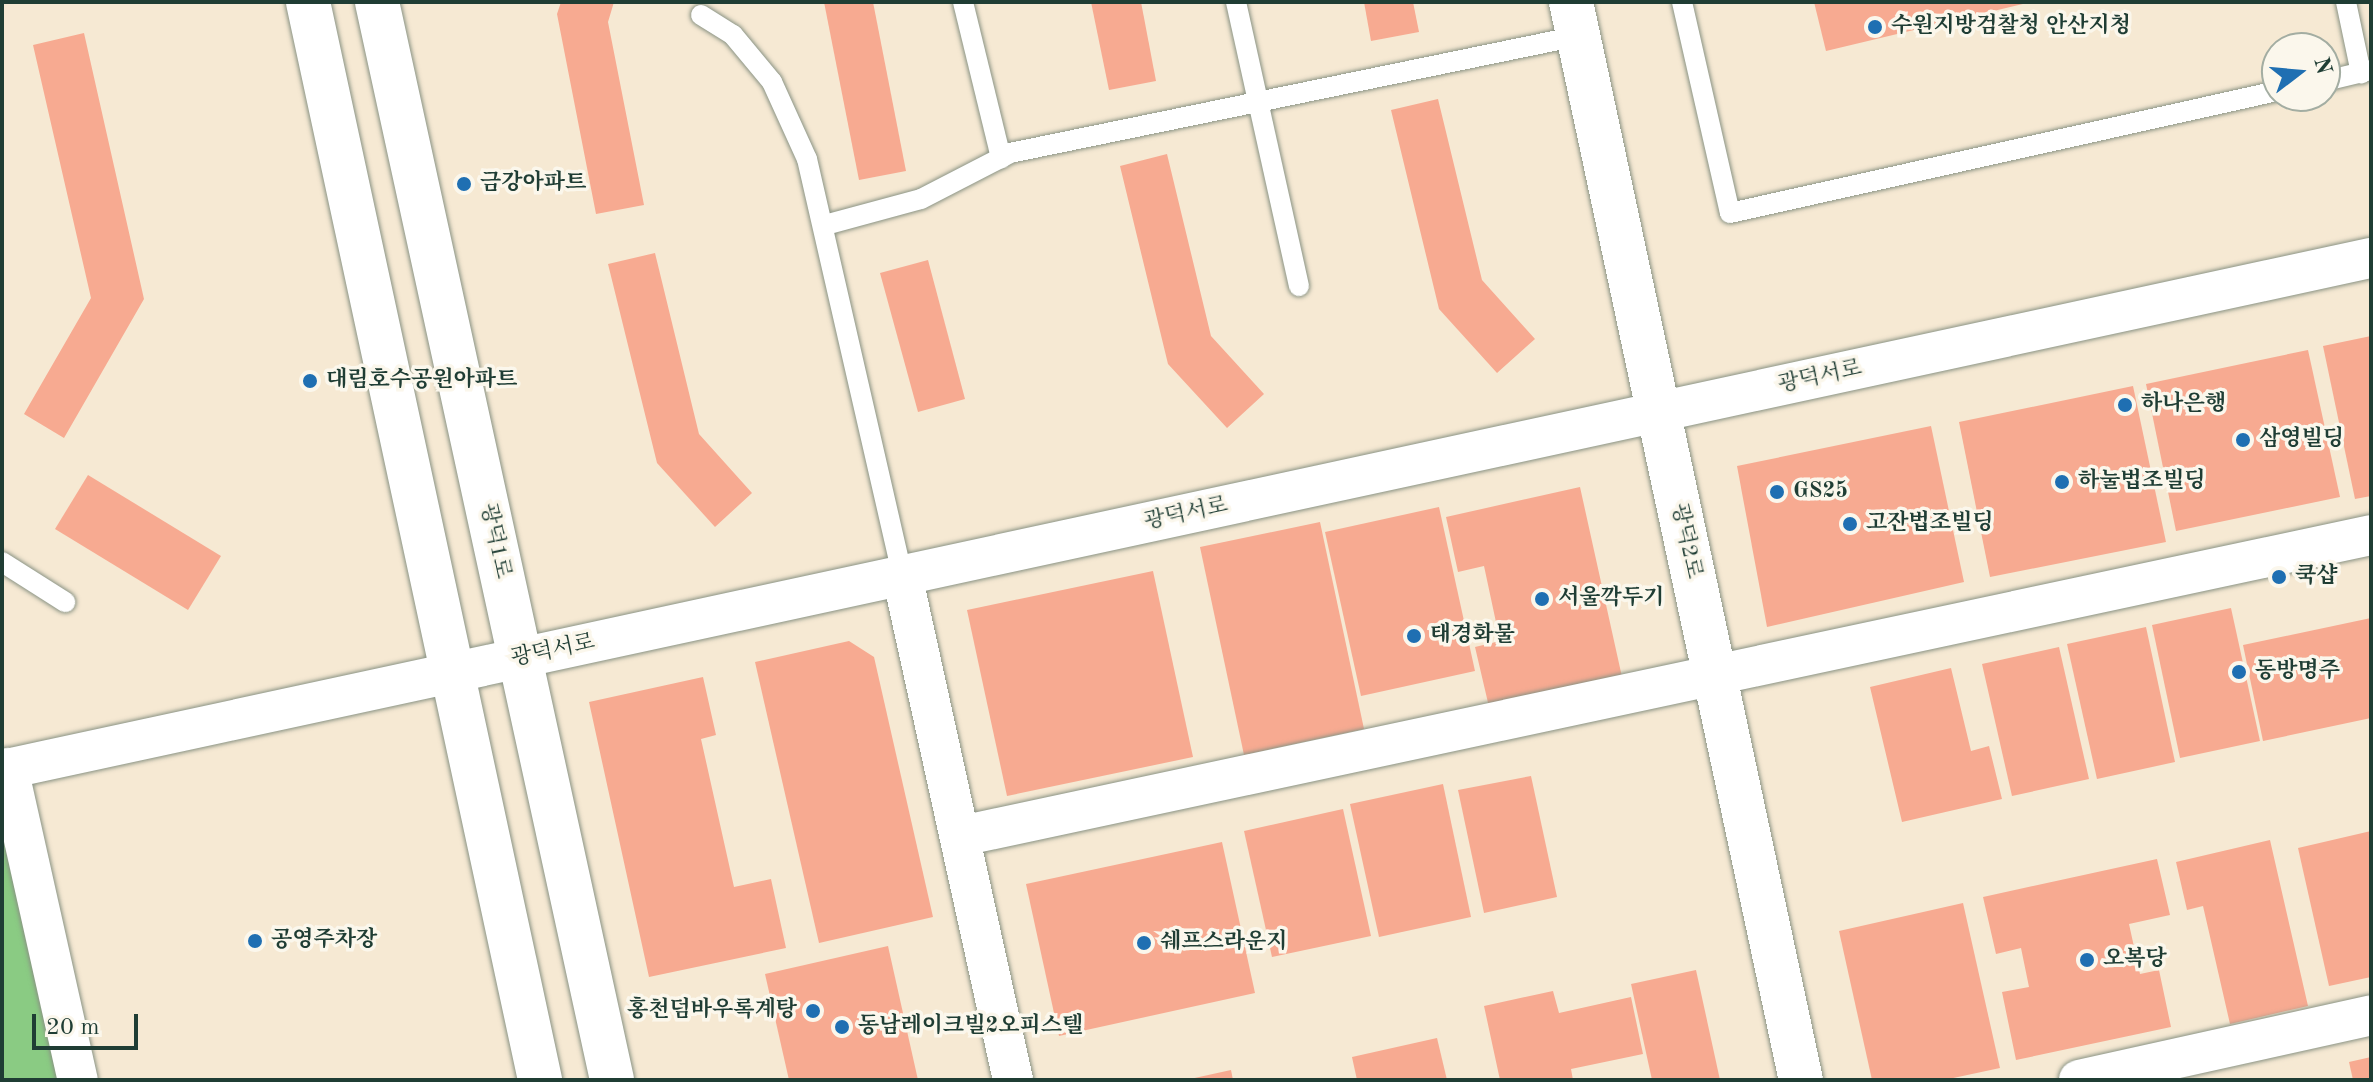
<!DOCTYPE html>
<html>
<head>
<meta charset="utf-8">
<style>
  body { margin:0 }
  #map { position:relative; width:2373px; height:1082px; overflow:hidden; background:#f6e9d3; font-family:"Old Standard TT","Noto Serif KR",serif }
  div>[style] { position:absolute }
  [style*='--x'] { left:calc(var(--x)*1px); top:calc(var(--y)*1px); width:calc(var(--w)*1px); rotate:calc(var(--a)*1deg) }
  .green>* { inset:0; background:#8acb83 }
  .building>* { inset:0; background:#f7aa91 }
  .roads { filter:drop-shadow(0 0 2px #8a9384) drop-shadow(0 0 2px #8a9384) }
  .service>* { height:20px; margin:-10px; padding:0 10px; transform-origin:10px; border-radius:10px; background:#fff }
  .minor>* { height:40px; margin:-20px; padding:0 20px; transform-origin:20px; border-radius:20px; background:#fff }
  .tertiary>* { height:44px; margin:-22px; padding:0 22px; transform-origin:22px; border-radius:22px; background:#fff }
  .dots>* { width:22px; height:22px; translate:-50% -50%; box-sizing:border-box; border:4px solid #fbf7ec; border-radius:50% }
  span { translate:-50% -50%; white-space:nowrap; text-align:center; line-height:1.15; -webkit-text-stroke:7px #fbf7ec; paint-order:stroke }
  .poi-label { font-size:22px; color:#1f3d34; font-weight:700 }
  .left { translate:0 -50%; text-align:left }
  .right { translate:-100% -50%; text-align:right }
  .street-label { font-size:22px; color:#1f3d34 }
  .frame { position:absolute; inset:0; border:4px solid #1f3d34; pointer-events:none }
  .north { position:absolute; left:2261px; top:32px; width:80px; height:80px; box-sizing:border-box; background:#fbf7ec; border:2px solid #a3ada2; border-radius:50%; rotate:74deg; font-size:22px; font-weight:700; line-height:32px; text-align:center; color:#1f3d34 }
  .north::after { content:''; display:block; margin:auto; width:28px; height:36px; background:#1f6fb2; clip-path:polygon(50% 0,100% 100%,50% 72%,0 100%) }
  .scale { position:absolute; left:32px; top:1014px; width:106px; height:36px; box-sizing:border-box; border:4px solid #1f3d34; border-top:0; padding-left:10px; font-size:24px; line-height:28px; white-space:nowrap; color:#1f3d34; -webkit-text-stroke:6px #fbf7ec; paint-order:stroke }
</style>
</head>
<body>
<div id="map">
  <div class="green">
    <div style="clip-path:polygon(2px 809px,69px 1080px,2px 1080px)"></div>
  </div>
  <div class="building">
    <div style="clip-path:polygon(561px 2px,614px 2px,608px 22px,644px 205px,596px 214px,557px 14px)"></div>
    <div style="clip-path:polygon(824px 2px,873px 2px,906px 171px,859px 180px)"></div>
    <div style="clip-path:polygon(1091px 2px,1141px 2px,1156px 81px,1109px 90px)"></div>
    <div style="clip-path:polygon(1364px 2px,1413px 2px,1419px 32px,1371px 41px)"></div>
    <div style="clip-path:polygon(1814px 2px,2027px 2px,2027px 3px,1826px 51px)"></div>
    <div style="clip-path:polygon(84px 33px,144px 299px,64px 438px,24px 414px,91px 298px,33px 45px)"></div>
    <div style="clip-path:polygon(1438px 99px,1482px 280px,1535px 339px,1497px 373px,1439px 309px,1391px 110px)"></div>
    <div style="clip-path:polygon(1167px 154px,1211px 336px,1264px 394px,1227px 428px,1168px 364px,1120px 166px)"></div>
    <div style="clip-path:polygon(655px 253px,699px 434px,752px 493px,715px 527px,657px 463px,608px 264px)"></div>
    <div style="clip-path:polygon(928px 260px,965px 399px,918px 412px,880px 273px)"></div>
    <div style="clip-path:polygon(2371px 336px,2371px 496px,2355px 499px,2323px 346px)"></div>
    <div style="clip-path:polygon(2308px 350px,2340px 497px,2176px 531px,2146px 384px)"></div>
    <div style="clip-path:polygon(2133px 386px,2166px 542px,1990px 577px,1959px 422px)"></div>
    <div style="clip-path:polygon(1931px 426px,1964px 582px,1767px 627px,1737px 466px)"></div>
    <div style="clip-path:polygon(88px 475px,221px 556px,188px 610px,55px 529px)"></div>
    <div style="clip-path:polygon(1580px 487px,1622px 677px,1489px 707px,1475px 647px,1500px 641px,1484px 566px,1458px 572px,1446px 517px)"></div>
    <div style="clip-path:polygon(1439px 507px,1475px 671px,1361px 696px,1325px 532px)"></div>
    <div style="clip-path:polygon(1320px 522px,1364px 729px,1244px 755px,1200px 547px)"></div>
    <div style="clip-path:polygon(1153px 571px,1193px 757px,1007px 796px,967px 610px)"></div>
    <div style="clip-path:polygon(2231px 608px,2260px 741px,2180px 758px,2152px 625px)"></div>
    <div style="clip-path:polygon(2371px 618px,2371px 718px,2263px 741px,2243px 645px)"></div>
    <div style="clip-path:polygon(2146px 627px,2175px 762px,2097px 779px,2067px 644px)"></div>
    <div style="clip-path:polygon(849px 641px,874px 657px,933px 917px,819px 943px,755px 662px)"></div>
    <div style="clip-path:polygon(2059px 647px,2089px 779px,2012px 796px,1982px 664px)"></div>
    <div style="clip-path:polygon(1951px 668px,1971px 751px,1989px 746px,2002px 799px,1902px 822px,1870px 687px)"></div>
    <div style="clip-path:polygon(703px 677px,716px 735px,701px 739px,734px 887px,771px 879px,786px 948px,649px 977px,589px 702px)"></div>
    <div style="clip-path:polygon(1531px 776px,1557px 897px,1484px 913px,1458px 790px)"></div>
    <div style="clip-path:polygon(1443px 784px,1471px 917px,1379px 937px,1350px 804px)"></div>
    <div style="clip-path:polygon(1343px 809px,1371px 936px,1272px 957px,1244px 831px)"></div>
    <div style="clip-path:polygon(2371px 831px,2371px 977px,2329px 986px,2298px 848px)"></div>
    <div style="clip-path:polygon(2270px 840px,2308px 1006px,2230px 1024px,2203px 906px,2187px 910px,2176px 862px)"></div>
    <div style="clip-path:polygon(1222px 842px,1255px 993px,1059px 1036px,1026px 884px)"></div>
    <div style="clip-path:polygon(2157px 859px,2170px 915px,2129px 924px,2140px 974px,2159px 970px,2171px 1027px,2016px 1060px,2002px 992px,2029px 987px,2021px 948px,1996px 954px,1983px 897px)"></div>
    <div style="clip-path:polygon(1963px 903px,2000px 1068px,1944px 1080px,1872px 1080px,1839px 931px)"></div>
    <div style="clip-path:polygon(888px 946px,918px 1080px,789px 1080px,765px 974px)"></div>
    <div style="clip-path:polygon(1696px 970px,1720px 1080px,1652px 1080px,1631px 984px)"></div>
    <div style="clip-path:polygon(1553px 991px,1559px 1013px,1631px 997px,1643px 1054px,1571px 1069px,1573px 1080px,1500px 1080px,1484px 1006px)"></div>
    <div style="clip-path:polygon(1437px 1038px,1447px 1080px,1357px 1080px,1352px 1057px)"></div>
    <div style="clip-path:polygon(2371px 1057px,2371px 1080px,2353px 1080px,2349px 1062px)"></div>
    <div style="clip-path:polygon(1231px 1070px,1233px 1080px,1190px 1080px,1190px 1079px)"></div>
  </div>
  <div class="roads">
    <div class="service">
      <div style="--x:963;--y:2;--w:161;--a:76.3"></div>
      <div style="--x:1236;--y:2;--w:291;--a:77.5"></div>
      <div style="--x:1682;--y:2;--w:216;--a:77.2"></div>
      <div style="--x:1730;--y:213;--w:560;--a:-12.57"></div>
      <div style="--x:2346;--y:2;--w:73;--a:78.1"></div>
      <div style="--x:701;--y:15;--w:38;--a:32"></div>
      <div style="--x:733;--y:35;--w:61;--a:50.3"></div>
      <div style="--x:772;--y:82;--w:85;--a:65.6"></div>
      <div style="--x:807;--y:159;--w:427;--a:77.1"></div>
      <div style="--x:2325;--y:81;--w:47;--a:-13.4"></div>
      <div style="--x:825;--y:225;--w:99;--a:-15.2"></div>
      <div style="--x:921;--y:199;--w:100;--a:-27.3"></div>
      <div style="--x:1010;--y:153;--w:580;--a:-11.64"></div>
      <div style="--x:2;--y:562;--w:75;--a:32.4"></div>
    </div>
    <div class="minor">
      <div style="--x:902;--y:575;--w:517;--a:77.6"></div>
      <div style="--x:8;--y:768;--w:320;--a:77.4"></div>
      <div style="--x:2;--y:770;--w:2424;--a:-12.2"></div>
      <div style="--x:961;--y:836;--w:1442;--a:-12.05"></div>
      <div style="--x:2079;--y:1080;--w:299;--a:-12.5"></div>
    </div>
    <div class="tertiary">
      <div style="--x:308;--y:2;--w:1103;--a:77.85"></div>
      <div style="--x:377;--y:2;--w:1103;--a:77.7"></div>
      <div style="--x:1571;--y:2;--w:1102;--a:77.96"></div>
    </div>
  </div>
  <div class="dots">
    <div style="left:1875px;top:27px;background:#1f6fb2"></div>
    <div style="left:464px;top:184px;background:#1f6fb2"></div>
    <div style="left:310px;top:381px;background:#1f6fb2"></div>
    <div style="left:2125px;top:405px;background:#1f6fb2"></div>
    <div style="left:2243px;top:440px;background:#1f6fb2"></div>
    <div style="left:2062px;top:482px;background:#1f6fb2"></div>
    <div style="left:1777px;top:492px;background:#1f6fb2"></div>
    <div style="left:1850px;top:524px;background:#1f6fb2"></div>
    <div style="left:2279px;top:577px;background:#1f6fb2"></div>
    <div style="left:1542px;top:599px;background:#1f6fb2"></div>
    <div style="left:1414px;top:636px;background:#1f6fb2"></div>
    <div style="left:2239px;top:672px;background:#1f6fb2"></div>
    <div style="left:255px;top:941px;background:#1f6fb2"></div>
    <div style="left:1144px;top:943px;background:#1f6fb2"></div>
    <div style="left:2087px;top:960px;background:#1f6fb2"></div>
    <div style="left:813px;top:1011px;background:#1f6fb2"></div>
    <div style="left:842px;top:1027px;background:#1f6fb2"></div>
  </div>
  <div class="poi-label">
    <span class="left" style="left:1891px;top:27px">수원지방검찰청 안산지청</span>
    <span class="left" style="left:480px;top:184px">금강아파트</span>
    <span class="left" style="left:326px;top:381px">대림호수공원아파트</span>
    <span class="left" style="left:2141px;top:405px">하나은행</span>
    <span class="left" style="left:2259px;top:440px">삼영빌딩</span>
    <span class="left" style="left:2078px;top:482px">하눌법조빌딩</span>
    <span class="left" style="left:1793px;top:492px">GS25</span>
    <span class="left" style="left:1866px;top:524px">고잔법조빌딩</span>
    <span class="left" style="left:2295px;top:577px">쿡샵</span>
    <span class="left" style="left:1558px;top:599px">서울깍두기</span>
    <span class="left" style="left:1430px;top:636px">태경화물</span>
    <span class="left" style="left:2255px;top:672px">동방명주</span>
    <span class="left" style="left:271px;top:941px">공영주차장</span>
    <span class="left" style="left:1160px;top:943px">쉐프스라운지</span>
    <span class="left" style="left:2103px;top:960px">오복당</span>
    <span class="right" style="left:797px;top:1011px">홍천덤바우록계탕</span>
    <span class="left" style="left:858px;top:1027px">동남레이크빌2오피스텔</span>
  </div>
  <div class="street-label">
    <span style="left:1820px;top:377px;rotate:-12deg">광덕서로</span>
    <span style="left:1186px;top:514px;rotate:-12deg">광덕서로</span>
    <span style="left:495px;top:541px;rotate:78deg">광덕1로</span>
    <span style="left:1686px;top:541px;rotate:78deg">광덕2로</span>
    <span style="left:553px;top:651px;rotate:-12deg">광덕서로</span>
  </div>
  <div class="frame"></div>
  <div class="north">N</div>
  <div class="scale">20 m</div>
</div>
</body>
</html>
